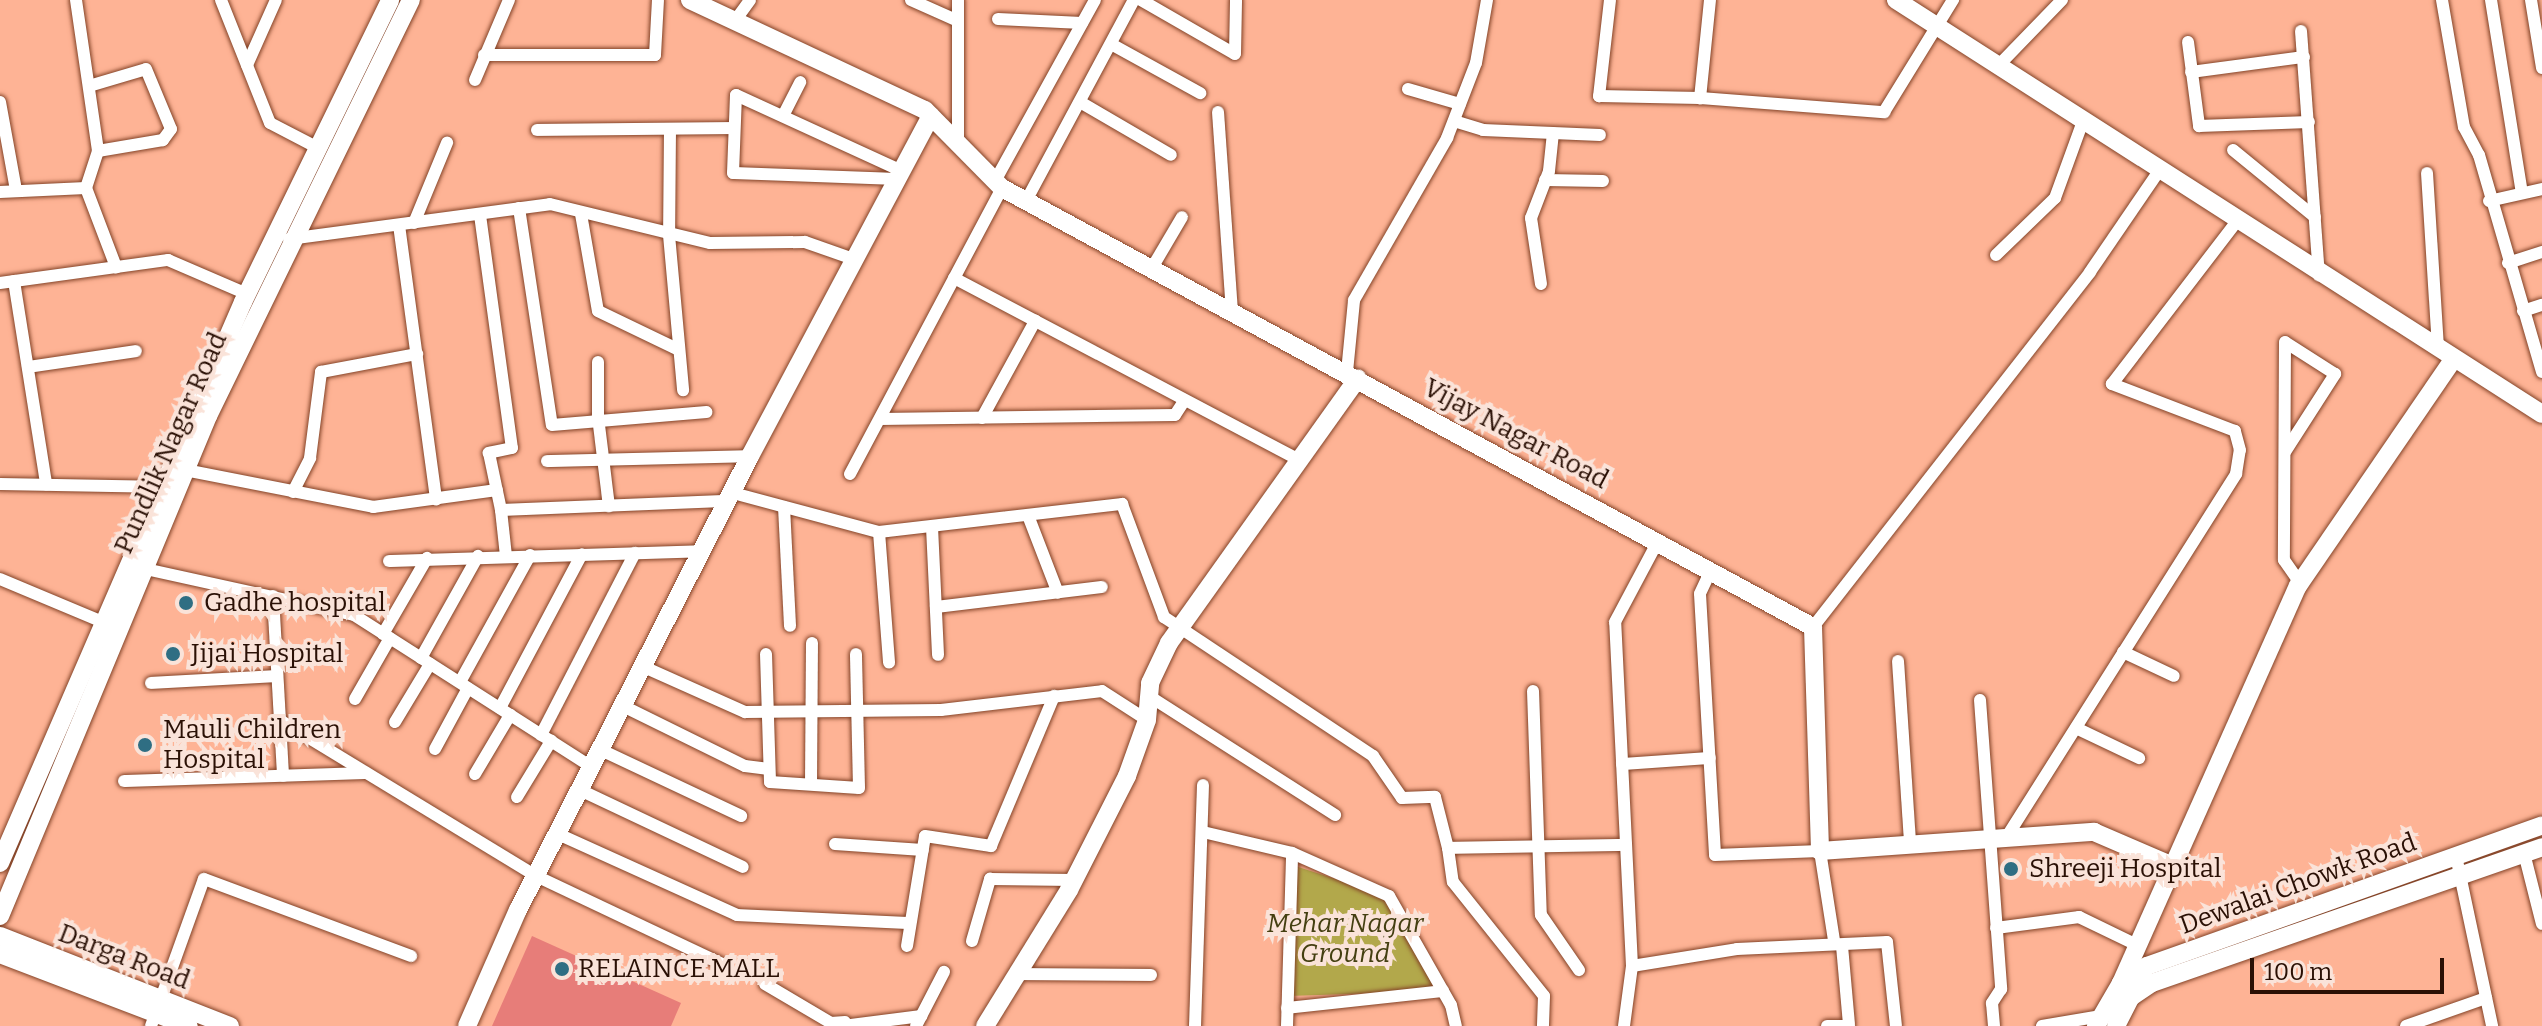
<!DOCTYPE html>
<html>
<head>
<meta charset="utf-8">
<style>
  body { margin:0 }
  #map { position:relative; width:2542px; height:1026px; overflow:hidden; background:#feb395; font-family:Bitter,serif }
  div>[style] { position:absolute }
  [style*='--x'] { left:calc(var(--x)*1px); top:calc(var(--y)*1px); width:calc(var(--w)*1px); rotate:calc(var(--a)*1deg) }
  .green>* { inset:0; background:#b2a84b }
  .building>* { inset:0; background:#e77d79 }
  .roads { filter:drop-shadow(0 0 2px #834327) drop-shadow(0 0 2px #834327) }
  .street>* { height:12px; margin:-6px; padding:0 6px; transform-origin:6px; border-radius:6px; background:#fff }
  .secondary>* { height:18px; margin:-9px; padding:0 9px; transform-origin:9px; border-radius:9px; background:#fff }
  .dots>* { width:22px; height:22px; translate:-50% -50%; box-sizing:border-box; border:4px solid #fae3d9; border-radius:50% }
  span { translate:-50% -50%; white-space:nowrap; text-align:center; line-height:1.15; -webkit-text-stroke:8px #fae3d9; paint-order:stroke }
  .street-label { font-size:26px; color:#2a1005 }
  .poi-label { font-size:26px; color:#2a1005 }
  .left { translate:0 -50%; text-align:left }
  .park-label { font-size:26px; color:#443f11; font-style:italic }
  .scale { position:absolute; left:2250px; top:958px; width:194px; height:36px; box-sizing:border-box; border:4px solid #2a1005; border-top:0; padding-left:10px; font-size:24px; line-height:28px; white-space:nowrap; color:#2a1005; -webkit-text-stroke:6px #fae3d9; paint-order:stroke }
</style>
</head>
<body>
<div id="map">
  <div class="green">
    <div style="clip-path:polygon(1292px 865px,1389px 896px,1443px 991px,1288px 996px)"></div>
  </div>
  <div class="building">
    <div style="clip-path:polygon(532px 936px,681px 1003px,671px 1026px,492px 1026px)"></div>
  </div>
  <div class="roads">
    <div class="street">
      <div style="--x:76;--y:0;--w:153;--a:81.7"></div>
      <div style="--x:98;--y:151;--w:39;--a:108"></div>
      <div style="--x:86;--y:188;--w:85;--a:69.2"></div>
      <div style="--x:221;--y:0;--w:132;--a:68.3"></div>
      <div style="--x:270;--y:123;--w:54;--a:27.5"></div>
      <div style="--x:911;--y:0;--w:51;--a:24.1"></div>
      <div style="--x:958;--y:0;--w:144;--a:90"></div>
      <div style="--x:1141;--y:0;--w:108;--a:29.9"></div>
      <div style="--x:1235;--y:54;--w:54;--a:-88.9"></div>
      <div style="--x:1610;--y:0;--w:97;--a:96.5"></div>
      <div style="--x:1599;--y:96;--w:101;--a:1.1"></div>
      <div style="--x:1710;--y:0;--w:99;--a:95.8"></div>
      <div style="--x:1700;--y:98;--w:185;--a:4.4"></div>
      <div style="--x:1884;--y:112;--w:132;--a:-58.4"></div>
      <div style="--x:2442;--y:0;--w:129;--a:80.2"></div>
      <div style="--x:2464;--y:127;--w:32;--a:62"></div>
      <div style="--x:2479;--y:155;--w:226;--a:73.8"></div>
      <div style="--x:2491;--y:0;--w:195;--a:80.9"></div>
      <div style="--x:2531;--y:0;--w:69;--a:80.8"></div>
      <div style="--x:737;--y:18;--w:22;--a:-54"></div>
      <div style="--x:998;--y:19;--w:84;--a:2.7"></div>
      <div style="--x:2301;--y:31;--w:245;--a:85.8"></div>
      <div style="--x:2188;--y:42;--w:85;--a:82.5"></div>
      <div style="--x:2199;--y:126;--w:110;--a:-2.1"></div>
      <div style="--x:1111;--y:44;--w:102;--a:28.8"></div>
      <div style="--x:484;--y:55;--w:171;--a:0"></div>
      <div style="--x:655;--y:55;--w:55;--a:-86.9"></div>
      <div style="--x:247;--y:65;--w:71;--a:-66"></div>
      <div style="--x:1998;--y:66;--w:92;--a:-45.9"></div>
      <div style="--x:2191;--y:72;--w:114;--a:-7.6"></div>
      <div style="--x:475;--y:80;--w:87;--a:-67"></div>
      <div style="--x:89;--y:86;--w:59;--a:-16.6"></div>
      <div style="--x:146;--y:69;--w:65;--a:67.4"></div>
      <div style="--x:171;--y:129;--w:14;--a:126"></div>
      <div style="--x:163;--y:140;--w:66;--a:170.4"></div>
      <div style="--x:1408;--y:89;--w:54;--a:16.1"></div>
      <div style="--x:0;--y:102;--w:89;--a:79.7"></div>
      <div style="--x:1080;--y:102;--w:105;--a:30.2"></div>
      <div style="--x:1218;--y:112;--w:199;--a:86"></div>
      <div style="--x:783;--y:116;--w:38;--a:-63"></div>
      <div style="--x:1454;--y:121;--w:30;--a:17"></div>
      <div style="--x:1483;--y:130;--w:117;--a:2.4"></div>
      <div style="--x:670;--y:129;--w:106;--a:90.5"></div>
      <div style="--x:669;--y:235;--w:156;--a:84.8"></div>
      <div style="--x:537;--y:130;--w:193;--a:-0.6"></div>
      <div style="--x:2233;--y:150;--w:106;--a:39.3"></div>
      <div style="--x:2427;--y:173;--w:176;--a:86.4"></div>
      <div style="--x:898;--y:179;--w:165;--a:-177.9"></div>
      <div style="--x:733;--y:173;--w:78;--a:-87.8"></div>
      <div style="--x:736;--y:95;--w:183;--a:24.6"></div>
      <div style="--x:1545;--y:180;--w:58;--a:1"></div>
      <div style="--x:995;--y:181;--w:207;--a:-61.1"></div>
      <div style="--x:0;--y:192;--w:86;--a:-2.7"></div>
      <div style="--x:1026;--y:201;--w:228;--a:-61.8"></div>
      <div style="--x:2489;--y:201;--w:54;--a:-12.8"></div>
      <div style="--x:519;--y:208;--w:219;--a:81.4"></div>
      <div style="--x:552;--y:425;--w:155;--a:-4.8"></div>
      <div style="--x:581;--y:214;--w:98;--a:80.1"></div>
      <div style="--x:598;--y:311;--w:90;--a:25.7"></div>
      <div style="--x:480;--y:215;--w:235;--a:82.2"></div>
      <div style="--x:512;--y:448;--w:24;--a:168"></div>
      <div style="--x:489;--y:453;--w:58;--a:78.1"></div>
      <div style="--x:501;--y:510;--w:228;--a:-2.3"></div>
      <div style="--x:414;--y:223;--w:87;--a:-67.6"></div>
      <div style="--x:399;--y:225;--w:277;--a:82.3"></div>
      <div style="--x:289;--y:239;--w:263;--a:-7.6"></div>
      <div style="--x:550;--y:204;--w:165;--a:13.7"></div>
      <div style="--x:710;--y:243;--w:95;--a:-0.6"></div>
      <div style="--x:805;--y:242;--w:54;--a:19.4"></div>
      <div style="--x:1996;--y:255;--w:82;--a:-44"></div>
      <div style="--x:2055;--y:198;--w:82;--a:-70"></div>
      <div style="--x:2508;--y:263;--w:36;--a:-18"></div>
      <div style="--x:1152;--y:268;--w:59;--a:-59.5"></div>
      <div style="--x:954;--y:278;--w:390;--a:27.8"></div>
      <div style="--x:14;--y:281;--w:206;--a:81"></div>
      <div style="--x:0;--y:283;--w:170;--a:-7.8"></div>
      <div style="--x:168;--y:260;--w:86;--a:23.3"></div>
      <div style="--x:1541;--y:284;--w:67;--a:-98.6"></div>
      <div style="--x:1531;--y:218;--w:50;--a:-69"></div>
      <div style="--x:1549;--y:171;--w:38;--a:-84"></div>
      <div style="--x:2523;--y:311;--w:20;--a:-18"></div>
      <div style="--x:2285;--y:342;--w:218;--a:90.3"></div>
      <div style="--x:2284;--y:560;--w:28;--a:55"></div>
      <div style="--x:598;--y:362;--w:55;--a:90"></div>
      <div style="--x:598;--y:417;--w:90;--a:83"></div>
      <div style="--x:28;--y:367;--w:109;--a:-8.4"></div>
      <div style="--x:1347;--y:372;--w:72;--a:-84.4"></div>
      <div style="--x:1354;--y:300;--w:187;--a:-60.1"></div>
      <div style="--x:1447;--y:138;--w:80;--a:-68.9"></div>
      <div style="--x:1476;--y:63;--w:64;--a:-80.1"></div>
      <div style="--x:982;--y:418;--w:111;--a:-61.3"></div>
      <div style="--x:880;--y:419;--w:295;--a:-0.8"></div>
      <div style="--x:1175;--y:415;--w:17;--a:-57"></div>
      <div style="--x:2285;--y:452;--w:93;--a:-57.3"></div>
      <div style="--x:2335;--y:374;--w:59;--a:-147.4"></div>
      <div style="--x:547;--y:461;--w:203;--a:-1.4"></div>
      <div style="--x:185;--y:470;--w:192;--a:11.1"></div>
      <div style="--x:373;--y:507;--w:125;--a:-7.8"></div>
      <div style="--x:850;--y:474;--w:324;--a:-62"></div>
      <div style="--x:0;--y:484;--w:168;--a:1"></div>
      <div style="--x:293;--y:492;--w:38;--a:-63"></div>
      <div style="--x:310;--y:458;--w:87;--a:-82.7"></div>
      <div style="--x:321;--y:372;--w:98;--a:-10.6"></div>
      <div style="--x:733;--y:493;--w:151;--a:15"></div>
      <div style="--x:879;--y:532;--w:245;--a:-6.6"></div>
      <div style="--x:1122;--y:504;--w:121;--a:69.6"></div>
      <div style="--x:1164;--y:617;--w:251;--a:33.6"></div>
      <div style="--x:1373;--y:756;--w:51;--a:55.4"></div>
      <div style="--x:1402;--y:798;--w:33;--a:-2"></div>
      <div style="--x:1435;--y:797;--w:53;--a:75.7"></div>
      <div style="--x:1448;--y:848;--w:178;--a:-1"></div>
      <div style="--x:784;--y:507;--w:119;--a:87.1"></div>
      <div style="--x:501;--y:510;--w:46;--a:83.8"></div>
      <div style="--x:1029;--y:518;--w:80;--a:68.9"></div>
      <div style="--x:932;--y:527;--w:128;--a:87.3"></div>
      <div style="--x:879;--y:532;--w:131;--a:85.6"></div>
      <div style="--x:389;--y:561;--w:314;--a:-1.8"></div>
      <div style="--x:141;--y:568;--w:218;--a:12.4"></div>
      <div style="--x:354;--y:615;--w:282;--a:32.6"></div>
      <div style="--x:1711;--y:570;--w:26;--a:115"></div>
      <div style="--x:1700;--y:594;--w:261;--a:86.7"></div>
      <div style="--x:1715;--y:855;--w:105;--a:-2.2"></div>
      <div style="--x:1820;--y:851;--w:90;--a:81.1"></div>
      <div style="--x:0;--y:579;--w:112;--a:22.7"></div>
      <div style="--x:273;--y:596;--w:180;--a:86.8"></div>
      <div style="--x:936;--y:607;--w:167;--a:-6.9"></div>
      <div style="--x:1813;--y:627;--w:450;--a:-52"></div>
      <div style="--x:2090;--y:272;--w:122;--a:-55.7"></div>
      <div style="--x:383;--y:634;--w:88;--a:-59.9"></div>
      <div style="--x:2123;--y:652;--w:56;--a:25.2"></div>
      <div style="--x:766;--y:654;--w:128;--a:88.2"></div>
      <div style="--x:770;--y:782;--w:89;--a:3.9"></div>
      <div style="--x:859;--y:788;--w:134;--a:-91.3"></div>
      <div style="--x:421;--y:658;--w:117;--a:-60.8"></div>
      <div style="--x:1898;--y:661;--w:183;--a:86.2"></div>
      <div style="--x:644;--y:667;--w:111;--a:24"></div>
      <div style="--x:745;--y:712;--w:196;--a:-0.6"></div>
      <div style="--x:941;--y:710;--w:162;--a:-6.7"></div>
      <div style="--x:1102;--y:691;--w:54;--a:32.8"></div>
      <div style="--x:460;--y:682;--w:145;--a:-61.1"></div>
      <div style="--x:151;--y:683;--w:125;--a:-3.2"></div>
      <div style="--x:1533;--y:691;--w:224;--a:88"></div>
      <div style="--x:1541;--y:915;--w:67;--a:55.4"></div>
      <div style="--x:1149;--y:696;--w:221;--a:32.6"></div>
      <div style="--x:355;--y:699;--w:70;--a:-60.2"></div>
      <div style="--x:1980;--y:700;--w:290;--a:85.8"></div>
      <div style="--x:2001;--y:989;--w:17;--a:123"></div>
      <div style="--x:1992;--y:1003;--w:23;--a:85"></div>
      <div style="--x:623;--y:706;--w:136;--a:26.2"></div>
      <div style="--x:745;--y:766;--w:24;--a:7"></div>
      <div style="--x:500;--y:708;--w:174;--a:-62"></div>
      <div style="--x:278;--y:719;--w:302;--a:31.3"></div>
      <div style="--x:536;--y:876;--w:208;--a:25.3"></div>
      <div style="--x:395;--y:722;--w:68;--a:-58.9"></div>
      <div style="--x:2076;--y:728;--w:70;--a:25.5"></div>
      <div style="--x:541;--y:735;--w:205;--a:-62.7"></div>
      <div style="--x:435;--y:749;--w:69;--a:-61.6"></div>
      <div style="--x:601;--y:750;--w:155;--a:25.2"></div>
      <div style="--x:1622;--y:764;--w:88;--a:-3.9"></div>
      <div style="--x:475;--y:774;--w:69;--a:-59.3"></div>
      <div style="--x:124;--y:781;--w:242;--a:-1.9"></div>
      <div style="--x:811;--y:784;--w:141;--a:-89.6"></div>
      <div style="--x:580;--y:790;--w:180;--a:25.3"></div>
      <div style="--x:517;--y:797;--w:66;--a:-58.7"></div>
      <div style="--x:1203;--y:832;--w:91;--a:13.3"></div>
      <div style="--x:1292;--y:853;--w:106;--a:23.9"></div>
      <div style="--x:1389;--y:896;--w:125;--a:60.4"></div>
      <div style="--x:1451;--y:1005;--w:22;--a:77"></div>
      <div style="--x:558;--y:834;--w:196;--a:24.3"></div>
      <div style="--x:737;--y:915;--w:170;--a:2.7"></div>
      <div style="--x:2006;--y:838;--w:431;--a:-57.7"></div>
      <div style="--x:2236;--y:474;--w:24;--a:-81"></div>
      <div style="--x:2240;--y:450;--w:20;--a:-105"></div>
      <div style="--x:2235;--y:431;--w:132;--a:-159.1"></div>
      <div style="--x:2112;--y:384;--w:205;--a:-52.5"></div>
      <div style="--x:835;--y:844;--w:88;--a:3.9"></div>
      <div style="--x:1448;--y:848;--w:34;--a:82"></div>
      <div style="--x:1453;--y:882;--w:146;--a:51.4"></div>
      <div style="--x:1544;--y:996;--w:30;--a:92"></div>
      <div style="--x:2524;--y:853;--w:73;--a:75.8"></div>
      <div style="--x:2456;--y:856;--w:174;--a:78"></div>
      <div style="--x:1996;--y:928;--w:84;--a:-7.5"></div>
      <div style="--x:2079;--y:917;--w:64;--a:25.8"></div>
      <div style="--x:972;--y:941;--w:65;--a:-73.8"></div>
      <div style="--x:990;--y:879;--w:84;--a:0.7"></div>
      <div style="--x:907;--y:946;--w:111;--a:-80.7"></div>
      <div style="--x:925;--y:836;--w:67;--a:8.6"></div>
      <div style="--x:991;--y:846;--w:163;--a:-67.2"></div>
      <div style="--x:1842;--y:946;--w:78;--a:84.9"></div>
      <div style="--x:1632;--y:966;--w:106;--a:-9.2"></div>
      <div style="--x:1737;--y:949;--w:150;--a:-2.7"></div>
      <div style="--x:1887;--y:942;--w:84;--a:83.9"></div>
      <div style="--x:1017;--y:974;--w:134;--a:0.4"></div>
      <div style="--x:765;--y:984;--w:77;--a:30.6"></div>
      <div style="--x:831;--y:1023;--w:14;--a:-4"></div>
      <div style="--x:1287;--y:1008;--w:157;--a:-6.2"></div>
      <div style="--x:151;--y:1026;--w:156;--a:-70.2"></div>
      <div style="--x:204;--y:879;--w:221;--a:20.4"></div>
      <div style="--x:843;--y:1026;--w:79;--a:-7.3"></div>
      <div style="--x:916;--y:1026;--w:61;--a:-62.6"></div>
      <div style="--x:1195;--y:1026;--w:241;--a:-88.1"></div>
      <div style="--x:1287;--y:1026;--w:173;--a:-88.3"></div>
      <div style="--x:1624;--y:1026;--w:61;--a:-82.4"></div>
      <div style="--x:1632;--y:966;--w:344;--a:-92.8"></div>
      <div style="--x:1615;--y:622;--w:92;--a:-62"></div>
      <div style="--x:1827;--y:1026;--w:22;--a:0"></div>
      <div style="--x:2042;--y:1026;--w:60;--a:-9.6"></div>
      <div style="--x:2406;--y:1026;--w:85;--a:-19.3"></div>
    </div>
    <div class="secondary">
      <div style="--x:690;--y:0;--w:259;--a:25.1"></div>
      <div style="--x:925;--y:110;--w:110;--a:45.4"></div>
      <div style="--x:1002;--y:188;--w:922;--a:28.43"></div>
      <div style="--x:1813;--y:627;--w:224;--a:88.2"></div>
      <div style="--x:1820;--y:851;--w:275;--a:-4"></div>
      <div style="--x:2094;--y:832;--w:86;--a:23.3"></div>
      <div style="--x:1896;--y:0;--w:767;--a:32.65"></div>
      <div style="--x:0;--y:863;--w:611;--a:-66.58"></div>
      <div style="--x:243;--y:302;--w:336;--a:-64"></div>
      <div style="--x:0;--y:916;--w:542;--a:-67.41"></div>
      <div style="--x:208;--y:416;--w:463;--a:-64"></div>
      <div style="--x:0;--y:936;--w:247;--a:21.4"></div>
      <div style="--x:0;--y:954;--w:202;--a:20.9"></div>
      <div style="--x:2131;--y:997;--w:17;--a:-126"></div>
      <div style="--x:2121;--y:983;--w:435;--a:-66"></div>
      <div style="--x:2298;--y:586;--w:273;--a:-55.6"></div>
      <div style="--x:467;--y:1026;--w:127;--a:-66.3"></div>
      <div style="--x:518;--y:910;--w:510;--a:-62.93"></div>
      <div style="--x:750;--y:456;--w:385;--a:-62"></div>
      <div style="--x:985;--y:1026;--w:160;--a:-58.3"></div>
      <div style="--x:1069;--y:890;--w:128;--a:-63"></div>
      <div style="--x:1127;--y:776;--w:59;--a:-70.3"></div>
      <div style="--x:1147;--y:720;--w:37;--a:-85"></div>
      <div style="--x:1150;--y:683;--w:44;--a:-64.6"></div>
      <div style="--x:1169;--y:643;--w:325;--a:-54.5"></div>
      <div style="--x:2096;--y:1026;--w:50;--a:-59.8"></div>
      <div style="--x:2121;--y:983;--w:31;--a:-33"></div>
      <div style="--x:2147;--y:966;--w:419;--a:-19.6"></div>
      <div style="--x:2116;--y:1026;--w:33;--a:-63"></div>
      <div style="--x:2131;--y:997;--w:25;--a:-34"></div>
      <div style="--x:2152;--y:983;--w:413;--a:-19.2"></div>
    </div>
  </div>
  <div class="dots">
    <div style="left:186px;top:603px;background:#2f6e83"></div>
    <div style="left:173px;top:654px;background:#2f6e83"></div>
    <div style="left:145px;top:745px;background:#2f6e83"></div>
    <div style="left:2011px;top:869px;background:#2f6e83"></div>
    <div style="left:562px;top:969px;background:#2f6e83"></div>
  </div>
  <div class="street-label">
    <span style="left:1516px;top:434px;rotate:28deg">Vijay Nagar Road</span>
    <span style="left:171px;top:443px;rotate:-66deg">Pundlik Nagar Road</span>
    <span style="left:2298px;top:884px;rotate:-20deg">Dewalai Chowk Road</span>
    <span style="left:124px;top:957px;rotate:21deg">Darga Road</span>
  </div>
  <div class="poi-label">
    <span class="left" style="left:204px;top:603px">Gadhe hospital</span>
    <span class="left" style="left:191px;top:654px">Jijai Hospital</span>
    <span class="left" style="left:163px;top:745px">Mauli Children<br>Hospital</span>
    <span class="left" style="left:2029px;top:869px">Shreeji Hospital</span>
    <span class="left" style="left:578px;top:969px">RELAINCE MALL</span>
  </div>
  <div class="park-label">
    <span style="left:1345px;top:939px">Mehar Nagar<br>Ground</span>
  </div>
  <div class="scale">100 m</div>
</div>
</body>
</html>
